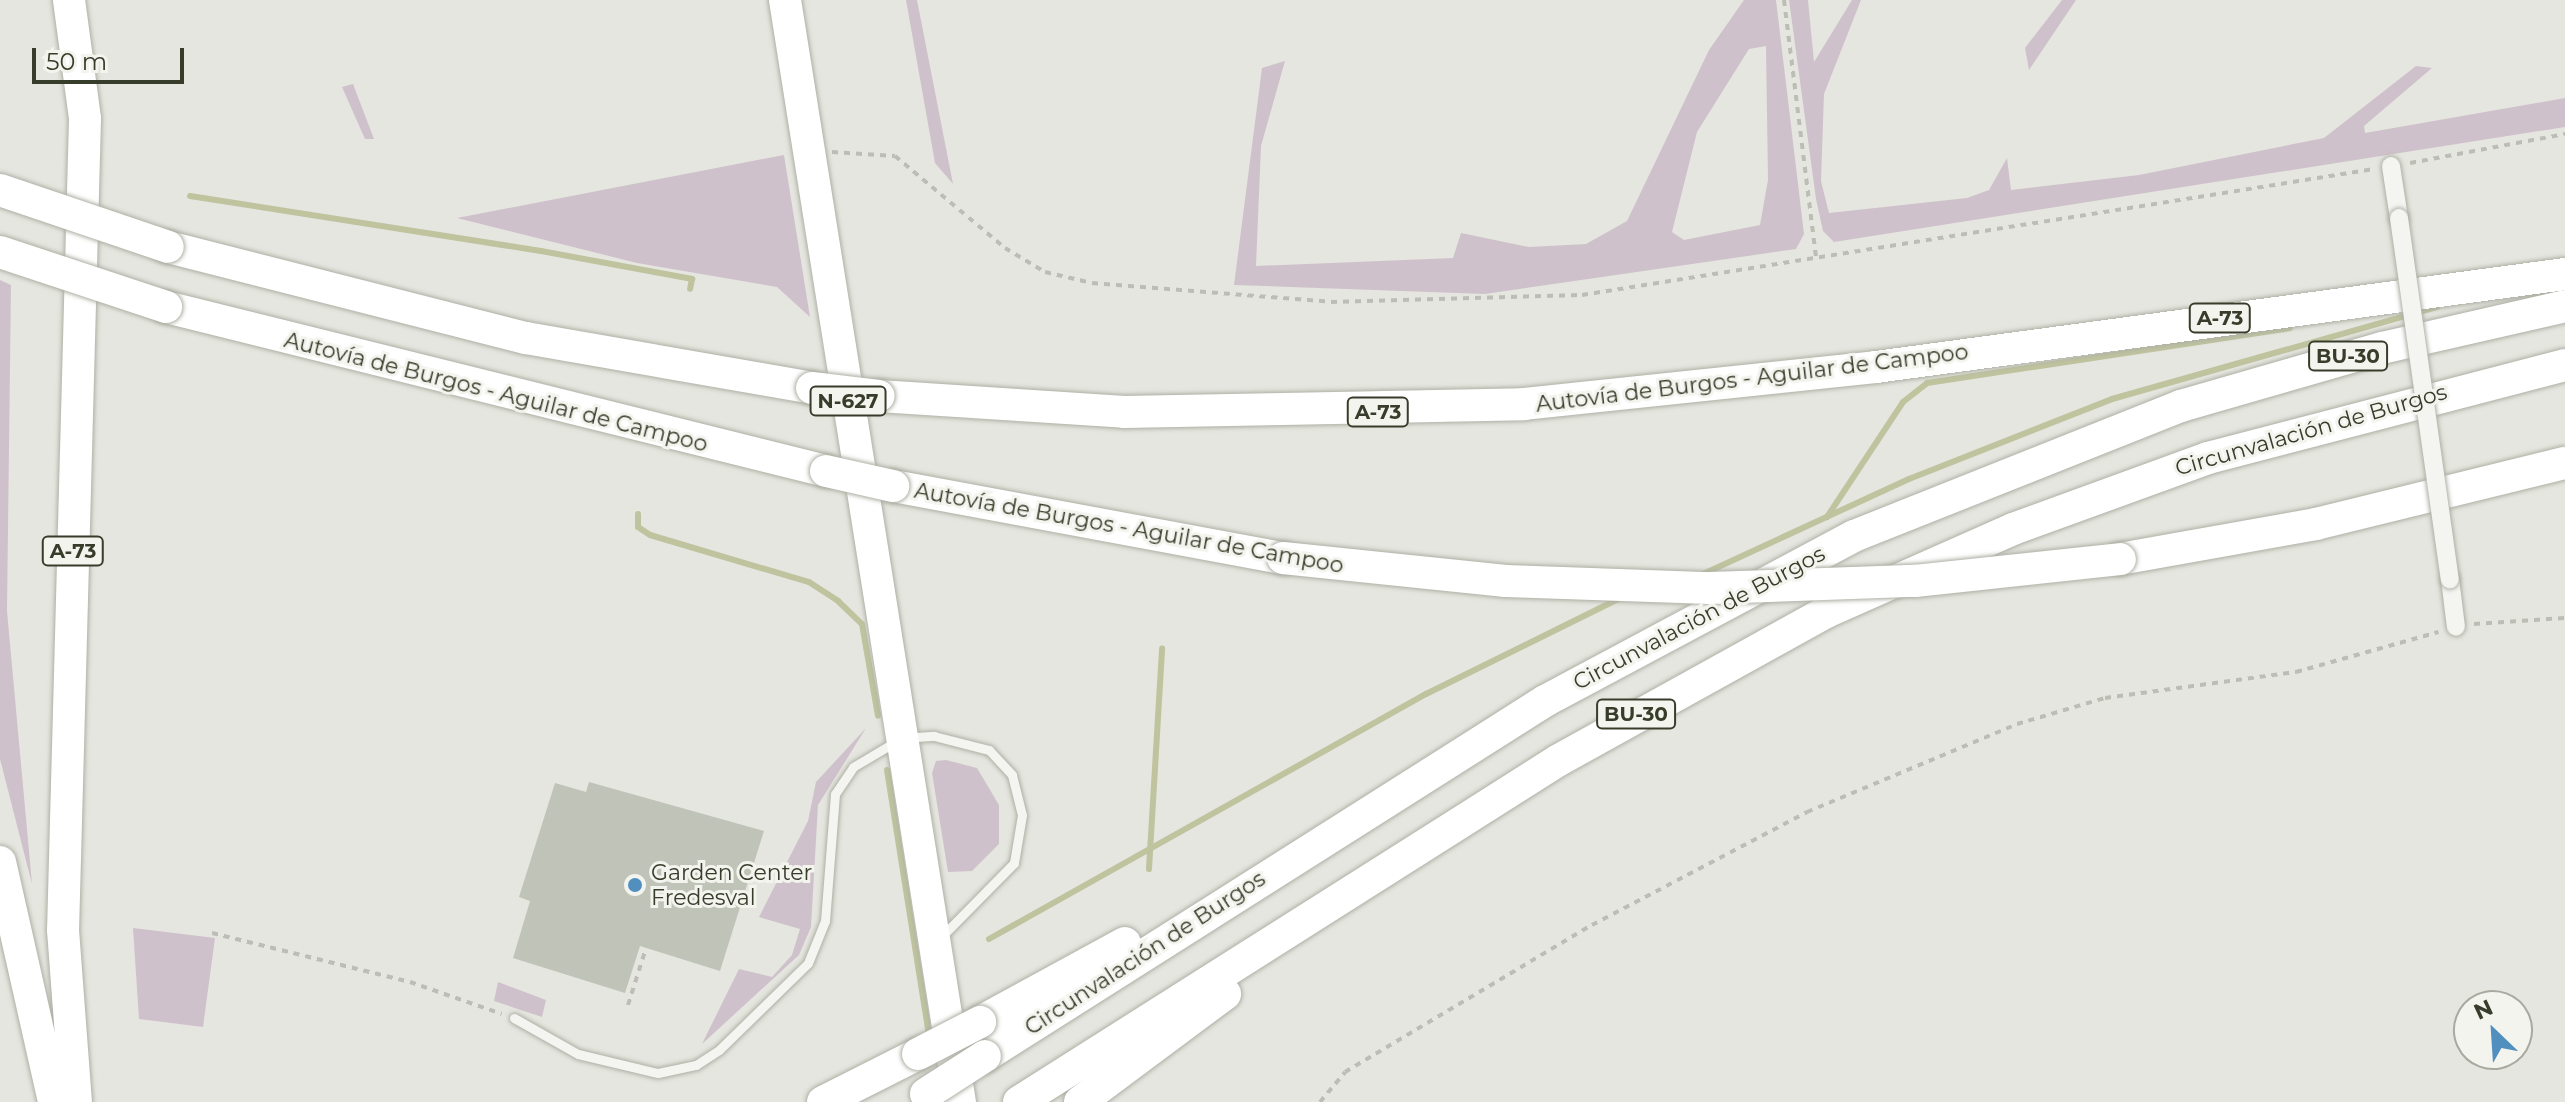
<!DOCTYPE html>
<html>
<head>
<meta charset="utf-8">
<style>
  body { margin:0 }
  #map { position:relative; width:2565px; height:1102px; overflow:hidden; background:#e5e6df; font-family:Montserrat,sans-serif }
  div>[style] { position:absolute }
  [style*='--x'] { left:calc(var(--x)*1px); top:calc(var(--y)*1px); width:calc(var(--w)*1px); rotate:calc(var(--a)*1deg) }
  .green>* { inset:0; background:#cfc1cb }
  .stream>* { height:6px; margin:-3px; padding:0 3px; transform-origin:3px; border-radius:3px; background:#bfc39e }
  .building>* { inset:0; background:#c0c3b7 }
  .path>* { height:4px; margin-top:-2px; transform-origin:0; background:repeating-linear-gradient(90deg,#bcbeb5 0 6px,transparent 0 12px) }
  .roads { filter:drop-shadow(0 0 2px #aeb0a5) drop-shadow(0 0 2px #aeb0a5) }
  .lane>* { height:9px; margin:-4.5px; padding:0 4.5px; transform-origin:4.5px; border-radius:4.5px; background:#f4f5f1 }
  .street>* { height:18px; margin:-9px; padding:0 9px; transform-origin:9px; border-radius:9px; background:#f4f5f1 }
  .highway>* { height:32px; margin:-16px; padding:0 16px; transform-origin:16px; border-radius:16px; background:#fff }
  .bridges { filter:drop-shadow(0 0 2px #aeb0a5) drop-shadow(0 0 2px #aeb0a5) }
  .street-bridge>* { height:18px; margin:-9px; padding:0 9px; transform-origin:9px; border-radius:9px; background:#f4f5f1 }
  .highway-bridge>* { height:32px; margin:-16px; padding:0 16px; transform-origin:16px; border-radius:16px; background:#fff }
  .dots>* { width:22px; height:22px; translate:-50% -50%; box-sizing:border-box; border:4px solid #f3f4ee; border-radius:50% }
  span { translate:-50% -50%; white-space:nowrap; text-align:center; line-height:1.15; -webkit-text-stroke:6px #f3f4ee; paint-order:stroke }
  .shield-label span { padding:2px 6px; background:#f3f4ee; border:2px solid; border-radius:6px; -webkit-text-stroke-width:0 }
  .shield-label { font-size:20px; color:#383c2a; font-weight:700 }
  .street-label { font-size:22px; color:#383c2a }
  .poi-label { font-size:22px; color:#383c2a }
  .left { translate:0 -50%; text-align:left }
  .north { position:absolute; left:2453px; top:990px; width:80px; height:80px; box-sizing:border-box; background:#f3f4ee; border:2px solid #a8aaa0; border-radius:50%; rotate:335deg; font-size:22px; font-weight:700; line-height:32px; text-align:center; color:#383c2a }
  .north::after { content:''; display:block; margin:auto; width:28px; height:36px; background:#518fbe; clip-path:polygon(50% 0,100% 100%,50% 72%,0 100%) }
  .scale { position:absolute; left:32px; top:48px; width:152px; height:36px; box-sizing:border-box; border:4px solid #383c2a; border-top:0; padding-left:10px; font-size:24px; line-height:28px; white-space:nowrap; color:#383c2a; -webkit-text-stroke:6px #f3f4ee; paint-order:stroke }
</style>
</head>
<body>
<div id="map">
  <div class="green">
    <div style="clip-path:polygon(906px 0,917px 0,953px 184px,935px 163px)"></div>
    <div style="clip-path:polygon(evenodd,1744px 0,1776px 0,1804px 234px,1796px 249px,1485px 294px,1234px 285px,1262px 68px,1285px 61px,1261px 146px,1256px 266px,1453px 258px,1461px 233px,1529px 247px,1586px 244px,1627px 221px,1709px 50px,1744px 0,1766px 46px,1768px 180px,1760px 225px,1684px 240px,1672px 232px,1697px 132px,1749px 49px,1766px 46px)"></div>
    <div style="clip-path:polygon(1789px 0,1808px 0,1814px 62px,1852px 0,1861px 0,1824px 94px,1821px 181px,1829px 213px,1967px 198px,1989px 190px,2007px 158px,2011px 190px,2139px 175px,2324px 138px,2416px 66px,2432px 68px,2364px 126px,2365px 133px,2565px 98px,2565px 127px,1834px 242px,1823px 231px,1816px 199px)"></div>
    <div style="clip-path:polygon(2062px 0,2076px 0,2029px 70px,2025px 48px)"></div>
    <div style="clip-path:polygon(353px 84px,374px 139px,365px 139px,342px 87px)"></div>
    <div style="clip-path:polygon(784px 155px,810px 317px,777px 287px,637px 263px,457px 218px)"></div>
    <div style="clip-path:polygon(0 280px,11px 285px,7px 611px,32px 884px,0 759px)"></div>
    <div style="clip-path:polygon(866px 728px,818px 805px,811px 927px,799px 955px,702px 1044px,739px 969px,772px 977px,792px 955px,800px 929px,759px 917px,808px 821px,816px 782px)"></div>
    <div style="clip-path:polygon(946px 760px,977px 768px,999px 805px,999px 844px,972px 871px,948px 872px,932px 773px,936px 761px)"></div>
    <div style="clip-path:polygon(133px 928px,215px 938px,203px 1027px,139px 1019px)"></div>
    <div style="clip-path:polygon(498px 982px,546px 1000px,542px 1017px,494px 1001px)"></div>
  </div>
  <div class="stream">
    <div style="--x:190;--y:196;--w:355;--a:8.9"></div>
    <div style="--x:541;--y:251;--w:154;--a:10.5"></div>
    <div style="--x:692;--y:279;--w:10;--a:101"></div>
    <div style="--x:638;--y:514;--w:13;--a:90"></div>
    <div style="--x:638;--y:527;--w:14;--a:34"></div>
    <div style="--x:650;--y:535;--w:166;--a:16.5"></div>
    <div style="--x:809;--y:582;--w:35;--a:33"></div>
    <div style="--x:838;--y:601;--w:33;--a:44"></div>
    <div style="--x:862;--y:624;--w:93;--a:80.1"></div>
    <div style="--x:1827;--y:517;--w:138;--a:-56.5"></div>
    <div style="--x:1903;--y:402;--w:31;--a:-38"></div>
    <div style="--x:1927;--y:383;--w:367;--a:-8.6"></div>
    <div style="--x:1701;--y:575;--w:229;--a:-24.8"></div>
    <div style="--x:1909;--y:479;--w:218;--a:-21.5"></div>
    <div style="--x:2112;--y:399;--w:338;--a:-15.8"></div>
    <div style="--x:887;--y:770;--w:268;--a:81"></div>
    <div style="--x:1149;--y:869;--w:221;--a:-86.6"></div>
    <div style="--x:989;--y:939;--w:501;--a:-29.28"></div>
    <div style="--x:1426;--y:694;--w:219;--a:-26.3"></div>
  </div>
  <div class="building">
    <div style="clip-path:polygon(589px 782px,764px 831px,720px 971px,640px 946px,625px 993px,513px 958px,530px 901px,519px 897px,555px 783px,586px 792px)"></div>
  </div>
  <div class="path">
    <div style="--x:1784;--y:0;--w:260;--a:82.9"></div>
    <div style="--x:832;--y:152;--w:63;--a:3.6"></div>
    <div style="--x:895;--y:156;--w:143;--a:39.9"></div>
    <div style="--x:1005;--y:248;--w:47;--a:31"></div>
    <div style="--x:1045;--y:272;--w:48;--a:13.2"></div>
    <div style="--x:1092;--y:283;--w:240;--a:4.5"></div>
    <div style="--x:1331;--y:302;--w:251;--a:-1.6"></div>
    <div style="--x:1582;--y:295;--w:802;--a:-9.04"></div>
    <div style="--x:2410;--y:163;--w:158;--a:-10.6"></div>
    <div style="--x:2474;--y:624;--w:91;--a:-3.8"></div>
    <div style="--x:212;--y:933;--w:204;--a:13.9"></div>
    <div style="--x:410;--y:982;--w:97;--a:19.2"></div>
    <div style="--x:628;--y:1005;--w:60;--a:-72.5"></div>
    <div style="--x:1320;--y:1102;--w:39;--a:-50"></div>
    <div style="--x:1345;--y:1072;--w:287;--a:-30.8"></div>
    <div style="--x:1592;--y:925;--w:243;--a:-27.7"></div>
    <div style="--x:1807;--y:812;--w:228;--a:-22.7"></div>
    <div style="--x:2017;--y:724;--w:92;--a:-16.5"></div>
    <div style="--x:2105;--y:698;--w:193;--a:-7.8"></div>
    <div style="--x:2296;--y:672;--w:148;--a:-15.7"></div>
  </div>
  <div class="roads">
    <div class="lane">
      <div style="--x:514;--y:1018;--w:73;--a:29.4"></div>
      <div style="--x:578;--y:1054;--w:82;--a:13.4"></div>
      <div style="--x:658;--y:1073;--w:39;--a:-12"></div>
      <div style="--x:696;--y:1065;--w:27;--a:-33"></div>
      <div style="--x:719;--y:1050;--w:124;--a:-44.3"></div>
      <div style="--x:808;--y:963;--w:45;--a:-68"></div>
      <div style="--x:825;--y:921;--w:127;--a:-85.5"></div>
      <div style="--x:835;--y:794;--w:32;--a:-56"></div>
      <div style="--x:853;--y:767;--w:57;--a:-30.6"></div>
      <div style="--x:902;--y:738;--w:32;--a:-4"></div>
      <div style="--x:934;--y:736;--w:57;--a:14.3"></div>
      <div style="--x:989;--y:750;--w:34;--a:47"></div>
      <div style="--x:1012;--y:775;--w:41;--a:76"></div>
      <div style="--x:1022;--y:815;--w:49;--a:99.5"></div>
      <div style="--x:1014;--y:863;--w:104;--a:134.6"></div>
    </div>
    <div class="street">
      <div style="--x:2391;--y:166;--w:53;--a:81.3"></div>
      <div style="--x:2450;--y:579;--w:48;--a:82.9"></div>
    </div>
    <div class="highway">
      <div style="--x:69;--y:0;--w:120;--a:82.3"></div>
      <div style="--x:85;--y:119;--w:811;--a:91.55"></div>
      <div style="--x:63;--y:930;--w:172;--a:85.7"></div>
      <div style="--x:785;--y:0;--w:1116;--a:80.98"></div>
      <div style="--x:168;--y:247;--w:369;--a:14.3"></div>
      <div style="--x:526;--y:338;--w:290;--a:9.9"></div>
      <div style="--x:166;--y:307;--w:680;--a:13.95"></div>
      <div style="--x:879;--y:396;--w:246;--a:3.7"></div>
      <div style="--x:1124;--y:412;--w:400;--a:-1.1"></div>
      <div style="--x:1524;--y:404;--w:354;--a:-6"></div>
      <div style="--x:1876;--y:367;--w:695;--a:-7.69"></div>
      <div style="--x:893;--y:486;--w:397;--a:10.5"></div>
      <div style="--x:2120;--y:559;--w:199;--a:-10.1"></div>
      <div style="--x:2316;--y:524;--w:256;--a:-13.8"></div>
      <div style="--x:0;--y:862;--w:246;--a:77.3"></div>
      <div style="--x:980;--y:1022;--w:165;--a:-28.6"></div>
      <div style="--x:985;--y:1056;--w:663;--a:-32.37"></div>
      <div style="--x:1545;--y:701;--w:350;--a:-28.1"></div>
      <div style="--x:1854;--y:536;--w:352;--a:-21.7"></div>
      <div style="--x:2181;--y:406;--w:209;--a:-16.1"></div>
      <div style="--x:2382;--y:348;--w:188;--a:-12.9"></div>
      <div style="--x:823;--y:1102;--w:106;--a:-26.8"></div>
      <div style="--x:1019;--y:1102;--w:639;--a:-32.35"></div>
      <div style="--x:1559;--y:760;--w:305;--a:-29"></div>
      <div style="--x:1826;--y:612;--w:205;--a:-23.9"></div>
      <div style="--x:2013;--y:529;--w:208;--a:-20"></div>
      <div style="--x:2208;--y:458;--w:369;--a:-14.6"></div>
      <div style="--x:1080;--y:1102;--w:181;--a:-36.7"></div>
    </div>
  </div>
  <div class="bridges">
    <div class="street-bridge">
      <div style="--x:2399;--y:218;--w:365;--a:82"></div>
    </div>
    <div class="highway-bridge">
      <div style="--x:0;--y:190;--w:177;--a:18.7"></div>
      <div style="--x:0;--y:252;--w:175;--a:18.3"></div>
      <div style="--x:812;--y:388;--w:67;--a:6.8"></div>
      <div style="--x:826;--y:471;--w:69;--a:12.6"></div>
      <div style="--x:1283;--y:558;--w:224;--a:5.9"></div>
      <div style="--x:1506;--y:581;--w:204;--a:2"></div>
      <div style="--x:1710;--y:588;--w:205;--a:-2"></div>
      <div style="--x:1915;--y:581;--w:206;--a:-6.1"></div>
      <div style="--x:918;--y:1054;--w:70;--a:-27.3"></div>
      <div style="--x:926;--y:1094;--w:70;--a:-32.8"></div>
    </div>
  </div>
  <div class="dots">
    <div style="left:635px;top:885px;background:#518fbe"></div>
  </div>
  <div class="shield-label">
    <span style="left:2220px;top:318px">A-73</span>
    <span style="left:2348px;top:356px">BU-30</span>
    <span style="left:848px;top:401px">N-627</span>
    <span style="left:1378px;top:412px">A-73</span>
    <span style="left:73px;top:551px">A-73</span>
    <span style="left:1636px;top:714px">BU-30</span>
  </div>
  <div class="street-label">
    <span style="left:1752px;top:378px;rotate:-7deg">Autovía de Burgos - Aguilar de Campoo</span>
    <span style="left:496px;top:392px;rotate:14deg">Autovía de Burgos - Aguilar de Campoo</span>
    <span style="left:2311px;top:430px;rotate:-16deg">Circunvalación de Burgos</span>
    <span style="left:1129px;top:528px;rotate:10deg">Autovía de Burgos - Aguilar de Campoo</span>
    <span style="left:1699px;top:618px;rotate:-28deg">Circunvalación de Burgos</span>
    <span style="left:1145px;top:953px;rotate:-33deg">Circunvalación de Burgos</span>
  </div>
  <div class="poi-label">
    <span class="left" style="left:651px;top:885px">Garden Center<br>Fredesval</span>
  </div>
  <div class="north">N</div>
  <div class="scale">50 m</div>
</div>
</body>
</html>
